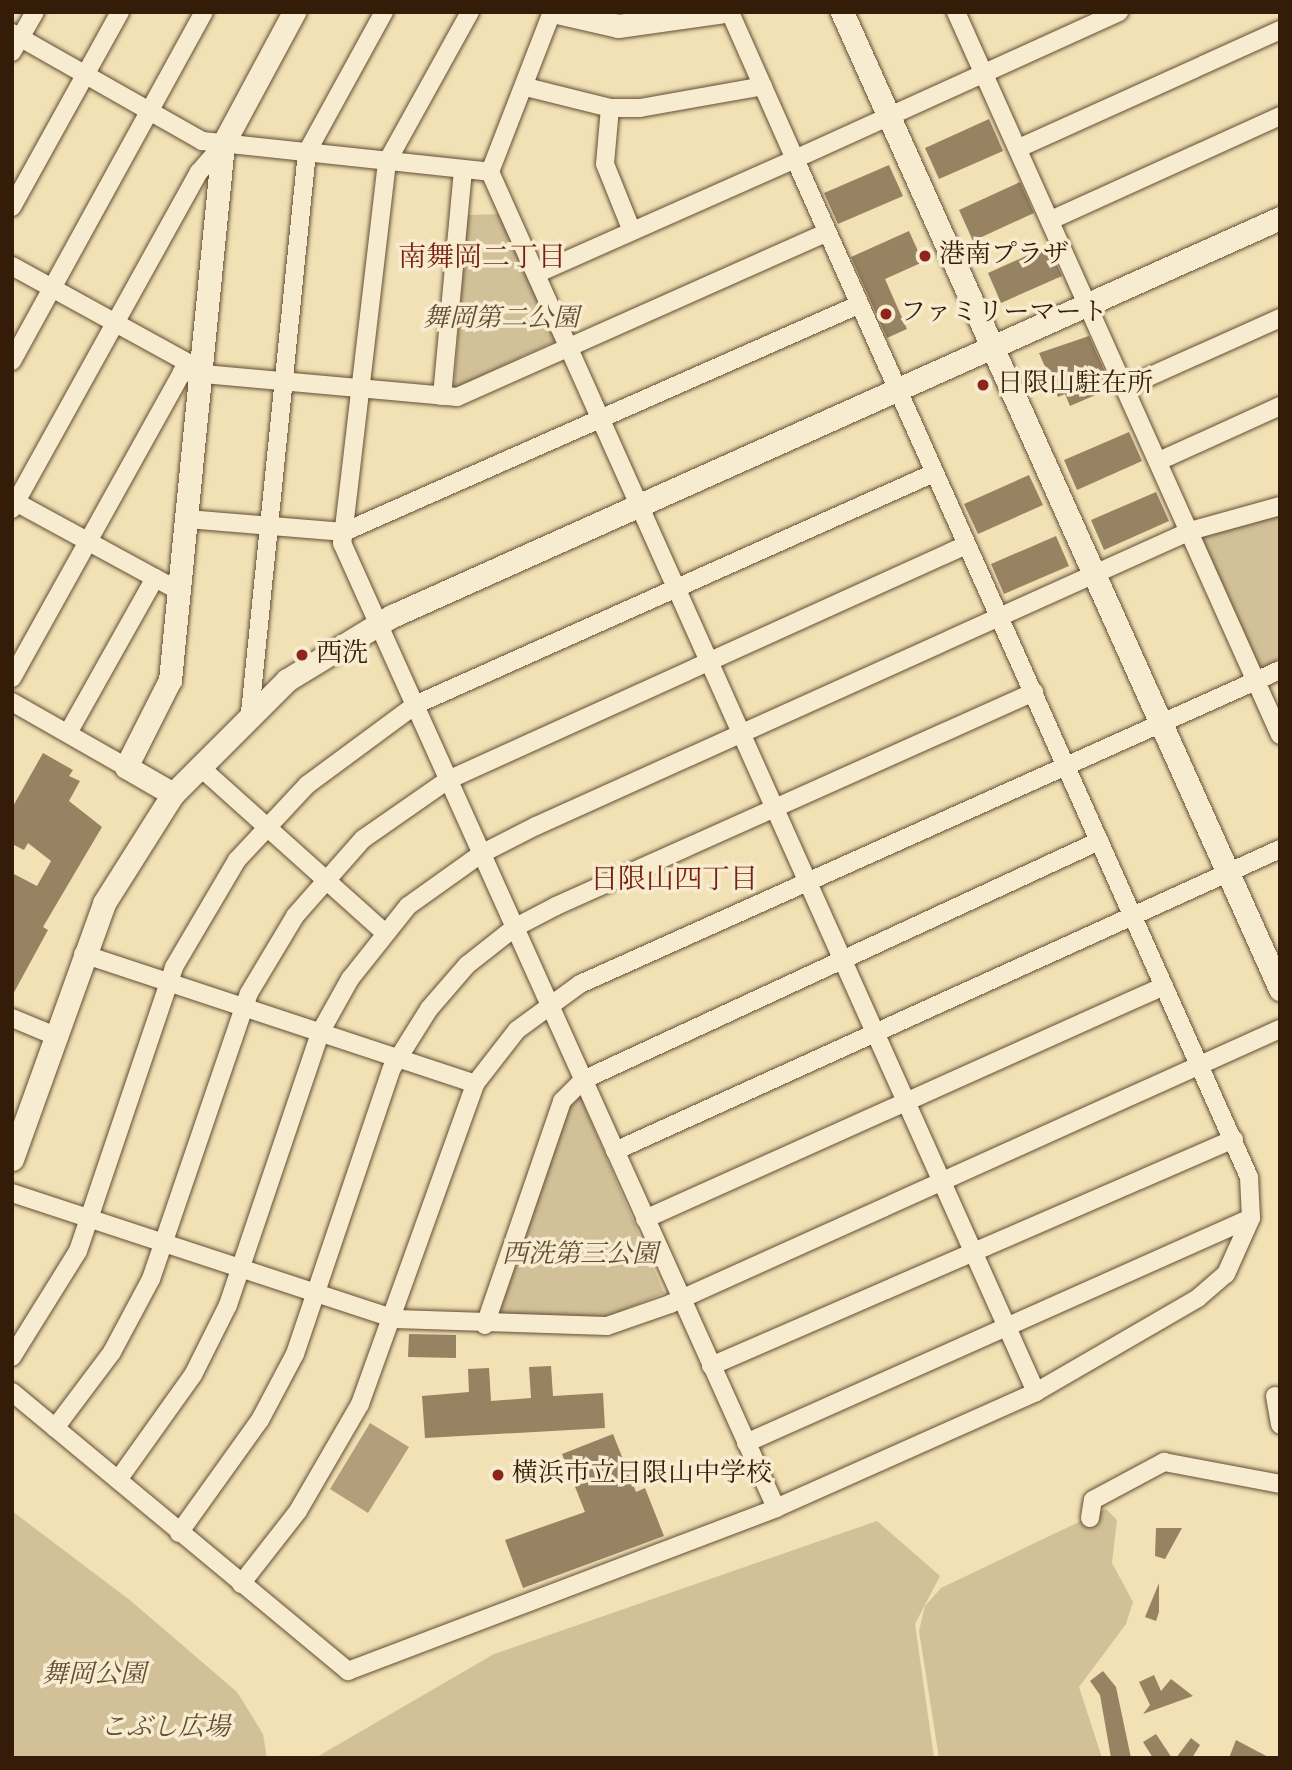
<!DOCTYPE html>
<html>
<head>
<meta charset="utf-8">
<style>
  body { margin:0 }
  #map { position:relative; width:1292px; height:1770px; overflow:hidden; background:#f2e1b5; font-family:Vollkorn,"Noto Serif JP",serif }
  div>[style] { position:absolute }
  [style*='--x'] { left:calc(var(--x)*1px); top:calc(var(--y)*1px); width:calc(var(--w)*1px); rotate:calc(var(--a)*1deg) }
  .green>* { inset:0; background:#d2c098 }
  .water>* { inset:0; background:#b29e7a }
  .building>* { inset:0; background:#978262 }
  .roads { filter:drop-shadow(0 0 2px #644d33) drop-shadow(0 0 2px #644d33) }
  .minor>* { height:18px; margin:-9px; padding:0 9px; transform-origin:9px; border-radius:9px; background:#f7eccf }
  .tertiary>* { height:23px; margin:-11.5px; padding:0 11.5px; transform-origin:11.5px; border-radius:11.5px; background:#f7eccf }
  .dots>* { width:19px; height:19px; translate:-50% -50%; box-sizing:border-box; border:4px solid #f7eccf; border-radius:50% }
  span { translate:-50% -50%; white-space:nowrap; text-align:center; line-height:1.15; -webkit-text-stroke:7px #f7eccf; paint-order:stroke }
  .poi-label { font-size:26px; color:#351c08 }
  .left { translate:0 -50%; text-align:left }
  .park-label { font-size:26px; color:#644d33; font-style:italic }
  .neighbourhood-label { font-size:28px; color:#7a1f14 }
  .frame { position:absolute; inset:0; border:14px solid #351c08; pointer-events:none }
</style>
</head>
<body>
<div id="map">
  <div class="green">
    <div style="clip-path:polygon(500px 214px,557px 340px,454px 389px,467px 215px)"></div>
    <div style="clip-path:polygon(1280px 514px,1280px 658px,1264px 669px,1255px 665px,1201px 545px,1204px 536px,1241px 521px)"></div>
    <div style="clip-path:polygon(581px 1098px,664px 1293px,602px 1319px,498px 1316px,494px 1310px,570px 1104px)"></div>
    <div style="clip-path:polygon(1106px 1509px,1117px 1520px,1112px 1563px,1133px 1602px,1126px 1624px,1079px 1687px,1102px 1758px,939px 1758px,919px 1631px,925px 1606px,941px 1588px)"></div>
    <div style="clip-path:polygon(12px 1511px,131px 1601px,237px 1692px,263px 1734px,267px 1758px,12px 1758px)"></div>
    <div style="clip-path:polygon(877px 1521px,940px 1576px,915px 1624px,934px 1758px,315px 1758px,494px 1654px)"></div>
  </div>
  <div class="water">
    <div style="clip-path:polygon(370px 1423px,409px 1447px,368px 1513px,330px 1489px)"></div>
  </div>
  <div class="building">
    <div style="clip-path:polygon(989px 119px,1003px 151px,939px 179px,925px 148px)"></div>
    <div style="clip-path:polygon(889px 165px,903px 196px,838px 224px,824px 193px)"></div>
    <div style="clip-path:polygon(1020px 182px,1034px 213px,973px 241px,959px 210px)"></div>
    <div style="clip-path:polygon(909px 231px,923px 262px,885px 279px,907px 329px,887px 338px,851px 257px)"></div>
    <div style="clip-path:polygon(1048px 246px,1062px 276px,1001px 303px,988px 273px)"></div>
    <div style="clip-path:polygon(1089px 336px,1112px 388px,1070px 406px,1065px 394px,1058px 397px,1039px 353px)"></div>
    <div style="clip-path:polygon(1129px 432px,1142px 461px,1077px 490px,1064px 460px)"></div>
    <div style="clip-path:polygon(1029px 475px,1043px 505px,978px 534px,964px 504px)"></div>
    <div style="clip-path:polygon(1156px 492px,1169px 521px,1104px 550px,1091px 520px)"></div>
    <div style="clip-path:polygon(1056px 536px,1069px 566px,1004px 594px,991px 564px)"></div>
    <div style="clip-path:polygon(43px 753px,73px 770px,69px 776px,80px 781px,69px 801px,102px 827px,43px 927px,48px 930px,12px 996px,12px 873px,37px 886px,51px 861px,28px 843px,24px 850px,12px 844px,12px 808px)"></div>
    <div style="clip-path:polygon(409px 1334px,456px 1335px,456px 1358px,408px 1357px)"></div>
    <div style="clip-path:polygon(551px 1366px,553px 1396px,603px 1393px,605px 1428px,425px 1438px,422px 1396px,469px 1392px,468px 1369px,489px 1368px,491px 1401px,531px 1398px,529px 1367px)"></div>
    <div style="clip-path:polygon(613px 1434px,636px 1492px,645px 1488px,664px 1536px,523px 1588px,505px 1540px,585px 1512px,562px 1454px)"></div>
    <div style="clip-path:polygon(1156px 1528px,1182px 1528px,1165px 1559px,1155px 1556px)"></div>
    <div style="clip-path:polygon(1159px 1583px,1159px 1612px,1156px 1621px,1145px 1617px)"></div>
    <div style="clip-path:polygon(1103px 1671px,1116px 1687px,1131px 1758px,1111px 1758px,1100px 1695px,1090px 1681px)"></div>
    <div style="clip-path:polygon(1154px 1675px,1161px 1691px,1171px 1679px,1193px 1696px,1143px 1714px,1150px 1705px,1139px 1682px)"></div>
    <div style="clip-path:polygon(1156px 1734px,1172px 1758px,1153px 1758px,1143px 1742px)"></div>
    <div style="clip-path:polygon(1191px 1738px,1200px 1745px,1192px 1758px,1176px 1758px)"></div>
    <div style="clip-path:polygon(1236px 1740px,1270px 1758px,1229px 1758px)"></div>
  </div>
  <div class="roads">
    <div class="minor">
      <div style="--x:470;--y:12;--w:171;--a:119"></div>
      <div style="--x:387;--y:162;--w:384;--a:96.7"></div>
      <div style="--x:342;--y:543;--w:1058;--a:65.78"></div>
      <div style="--x:552;--y:12;--w:172;--a:111.2"></div>
      <div style="--x:490;--y:172;--w:1337;--a:65.89"></div>
      <div style="--x:956;--y:12;--w:792;--a:65.86"></div>
      <div style="--x:12;--y:33;--w:219;--a:29.6"></div>
      <div style="--x:202;--y:141;--w:290;--a:6.1"></div>
      <div style="--x:12;--y:52;--w:46;--a:-60.1"></div>
      <div style="--x:526;--y:87;--w:87;--a:14"></div>
      <div style="--x:610;--y:108;--w:30;--a:0"></div>
      <div style="--x:640;--y:108;--w:125;--a:-10.1"></div>
      <div style="--x:610;--y:108;--w:56;--a:95.1"></div>
      <div style="--x:605;--y:164;--w:72;--a:68.1"></div>
      <div style="--x:1019;--y:148;--w:286;--a:-24.3"></div>
      <div style="--x:12;--y:207;--w:223;--a:-61"></div>
      <div style="--x:1051;--y:220;--w:252;--a:-24.4"></div>
      <div style="--x:12;--y:266;--w:216;--a:28.8"></div>
      <div style="--x:536;--y:274;--w:283;--a:-23.9"></div>
      <div style="--x:795;--y:159;--w:161;--a:-113.9"></div>
      <div style="--x:12;--y:361;--w:398;--a:-61.2"></div>
      <div style="--x:1126;--y:387;--w:169;--a:-24.1"></div>
      <div style="--x:442;--y:396;--w:227;--a:-84.7"></div>
      <div style="--x:1159;--y:461;--w:133;--a:-24.4"></div>
      <div style="--x:12;--y:500;--w:190;--a:28.6"></div>
      <div style="--x:12;--y:509;--w:385;--a:-61"></div>
      <div style="--x:199;--y:172;--w:37;--a:-49"></div>
      <div style="--x:187;--y:519;--w:158;--a:4.7"></div>
      <div style="--x:344;--y:532;--w:562;--a:-23.83"></div>
      <div style="--x:12;--y:678;--w:350;--a:-60.9"></div>
      <div style="--x:182;--y:372;--w:276;--a:5.2"></div>
      <div style="--x:457;--y:397;--w:403;--a:-24"></div>
      <div style="--x:12;--y:702;--w:131;--a:29.7"></div>
      <div style="--x:250;--y:713;--w:564;--a:-84.2"></div>
      <div style="--x:307;--y:152;--w:160;--a:-61.2"></div>
      <div style="--x:68;--y:733;--w:178;--a:-60.7"></div>
      <div style="--x:199;--y:766;--w:250;--a:41.9"></div>
      <div style="--x:83;--y:954;--w:413;--a:18.3"></div>
      <div style="--x:12;--y:1018;--w:44;--a:22.5"></div>
      <div style="--x:615;--y:1151;--w:730;--a:-24.42"></div>
      <div style="--x:12;--y:1193;--w:404;--a:18.2"></div>
      <div style="--x:396;--y:1319;--w:211;--a:1.9"></div>
      <div style="--x:607;--y:1326;--w:67;--a:-19.2"></div>
      <div style="--x:670;--y:1304;--w:669;--a:-24.27"></div>
      <div style="--x:645;--y:1219;--w:569;--a:-24.18"></div>
      <div style="--x:485;--y:1325;--w:237;--a:-71"></div>
      <div style="--x:562;--y:1101;--w:30;--a:-45"></div>
      <div style="--x:583;--y:1080;--w:569;--a:-24.85"></div>
      <div style="--x:12;--y:1357;--w:125;--a:-58.1"></div>
      <div style="--x:78;--y:1251;--w:300;--a:-71.3"></div>
      <div style="--x:174;--y:967;--w:124;--a:-59.5"></div>
      <div style="--x:237;--y:860;--w:103;--a:-47"></div>
      <div style="--x:307;--y:785;--w:134;--a:-36.5"></div>
      <div style="--x:415;--y:705;--w:568;--a:-24.09"></div>
      <div style="--x:711;--y:1366;--w:570;--a:-23.46"></div>
      <div style="--x:12;--y:1392;--w:437;--a:39.7"></div>
      <div style="--x:348;--y:1671;--w:458;--a:-20.8"></div>
      <div style="--x:776;--y:1508;--w:285;--a:-24"></div>
      <div style="--x:1036;--y:1392;--w:187;--a:-30.1"></div>
      <div style="--x:1198;--y:1298;--w:37;--a:-41"></div>
      <div style="--x:1226;--y:1274;--w:61;--a:-65.9"></div>
      <div style="--x:1251;--y:1218;--w:41;--a:-92.8"></div>
      <div style="--x:1249;--y:1177;--w:1115;--a:-114.04"></div>
      <div style="--x:795;--y:159;--w:356;--a:-24.4"></div>
      <div style="--x:1275;--y:1396;--w:29;--a:80"></div>
      <div style="--x:55;--y:1428;--w:95;--a:-53.1"></div>
      <div style="--x:112;--y:1352;--w:83;--a:-61.9"></div>
      <div style="--x:151;--y:1279;--w:302;--a:-71.1"></div>
      <div style="--x:249;--y:993;--w:90;--a:-59.1"></div>
      <div style="--x:295;--y:916;--w:103;--a:-48.6"></div>
      <div style="--x:363;--y:839;--w:103;--a:-34.8"></div>
      <div style="--x:448;--y:780;--w:569;--a:-24.4"></div>
      <div style="--x:746;--y:1443;--w:553;--a:-24.02"></div>
      <div style="--x:118;--y:1480;--w:129;--a:-54.5"></div>
      <div style="--x:193;--y:1375;--w:78;--a:-63.4"></div>
      <div style="--x:228;--y:1305;--w:289;--a:-71.3"></div>
      <div style="--x:321;--y:1031;--w:60;--a:-60.9"></div>
      <div style="--x:350;--y:979;--w:93;--a:-51.5"></div>
      <div style="--x:408;--y:906;--w:90;--a:-35.5"></div>
      <div style="--x:481;--y:854;--w:62;--a:-27"></div>
      <div style="--x:536;--y:826;--w:717;--a:-24.28"></div>
      <div style="--x:1190;--y:531;--w:93;--a:-15.5"></div>
      <div style="--x:1090;--y:1518;--w:18;--a:-81"></div>
      <div style="--x:1093;--y:1500;--w:81;--a:-28.2"></div>
      <div style="--x:1164;--y:1462;--w:118;--a:10.7"></div>
      <div style="--x:179;--y:1533;--w:139;--a:-54.4"></div>
      <div style="--x:260;--y:1420;--w:75;--a:-62.1"></div>
      <div style="--x:295;--y:1354;--w:302;--a:-71.3"></div>
      <div style="--x:392;--y:1068;--w:70;--a:-57.9"></div>
      <div style="--x:429;--y:1009;--w:58;--a:-49.2"></div>
      <div style="--x:467;--y:965;--w:60;--a:-38.2"></div>
      <div style="--x:514;--y:928;--w:47;--a:-27.6"></div>
      <div style="--x:556;--y:906;--w:524;--a:-24.12"></div>
      <div style="--x:241;--y:1584;--w:93;--a:-52"></div>
      <div style="--x:298;--y:1511;--w:124;--a:-59.9"></div>
      <div style="--x:360;--y:1404;--w:340;--a:-70.2"></div>
      <div style="--x:475;--y:1084;--w:68;--a:-52.1"></div>
      <div style="--x:517;--y:1030;--w:78;--a:-36.1"></div>
      <div style="--x:580;--y:984;--w:767;--a:-24.16"></div>
    </div>
    <div class="tertiary">
      <div style="--x:557;--y:12;--w:63;--a:12.9"></div>
      <div style="--x:618;--y:26;--w:102;--a:-7.9"></div>
      <div style="--x:842;--y:12;--w:1071;--a:65.85"></div>
      <div style="--x:173;--y:794;--w:54;--a:-150.1"></div>
      <div style="--x:126;--y:767;--w:97;--a:-63.2"></div>
      <div style="--x:170;--y:680;--w:539;--a:-84.35"></div>
      <div style="--x:223;--y:144;--w:150;--a:-61.7"></div>
      <div style="--x:12;--y:1159;--w:272;--a:-70.2"></div>
      <div style="--x:104;--y:903;--w:129;--a:-57.7"></div>
      <div style="--x:173;--y:794;--w:161;--a:-45"></div>
      <div style="--x:287;--y:680;--w:123;--a:-31.4"></div>
      <div style="--x:392;--y:616;--w:973;--a:-24.14"></div>
    </div>
  </div>
  <div class="dots">
    <div style="left:925px;top:256px;background:#8f2418"></div>
    <div style="left:886px;top:314px;background:#8f2418"></div>
    <div style="left:983px;top:385px;background:#8f2418"></div>
    <div style="left:302px;top:655px;background:#8f2418"></div>
    <div style="left:498px;top:1475px;background:#8f2418"></div>
  </div>
  <div class="poi-label">
    <span class="left" style="left:939px;top:256px">港南プラザ</span>
    <span class="left" style="left:900px;top:314px">ファミリーマート</span>
    <span class="left" style="left:997px;top:385px">日限山駐在所</span>
    <span class="left" style="left:316px;top:655px">西洗</span>
    <span class="left" style="left:512px;top:1475px">横浜市立日限山中学校</span>
  </div>
  <div class="park-label">
    <span style="left:501px;top:320px">舞岡第二公園</span>
    <span style="left:580px;top:1256px">西洗第三公園</span>
    <span style="left:94px;top:1676px">舞岡公園</span>
    <span style="left:165px;top:1729px">こぶし広場</span>
  </div>
  <div class="neighbourhood-label">
    <span style="left:482px;top:259px">南舞岡二丁目</span>
    <span style="left:674px;top:881px">日限山四丁目</span>
  </div>
  <div class="frame"></div>
</div>
</body>
</html>
